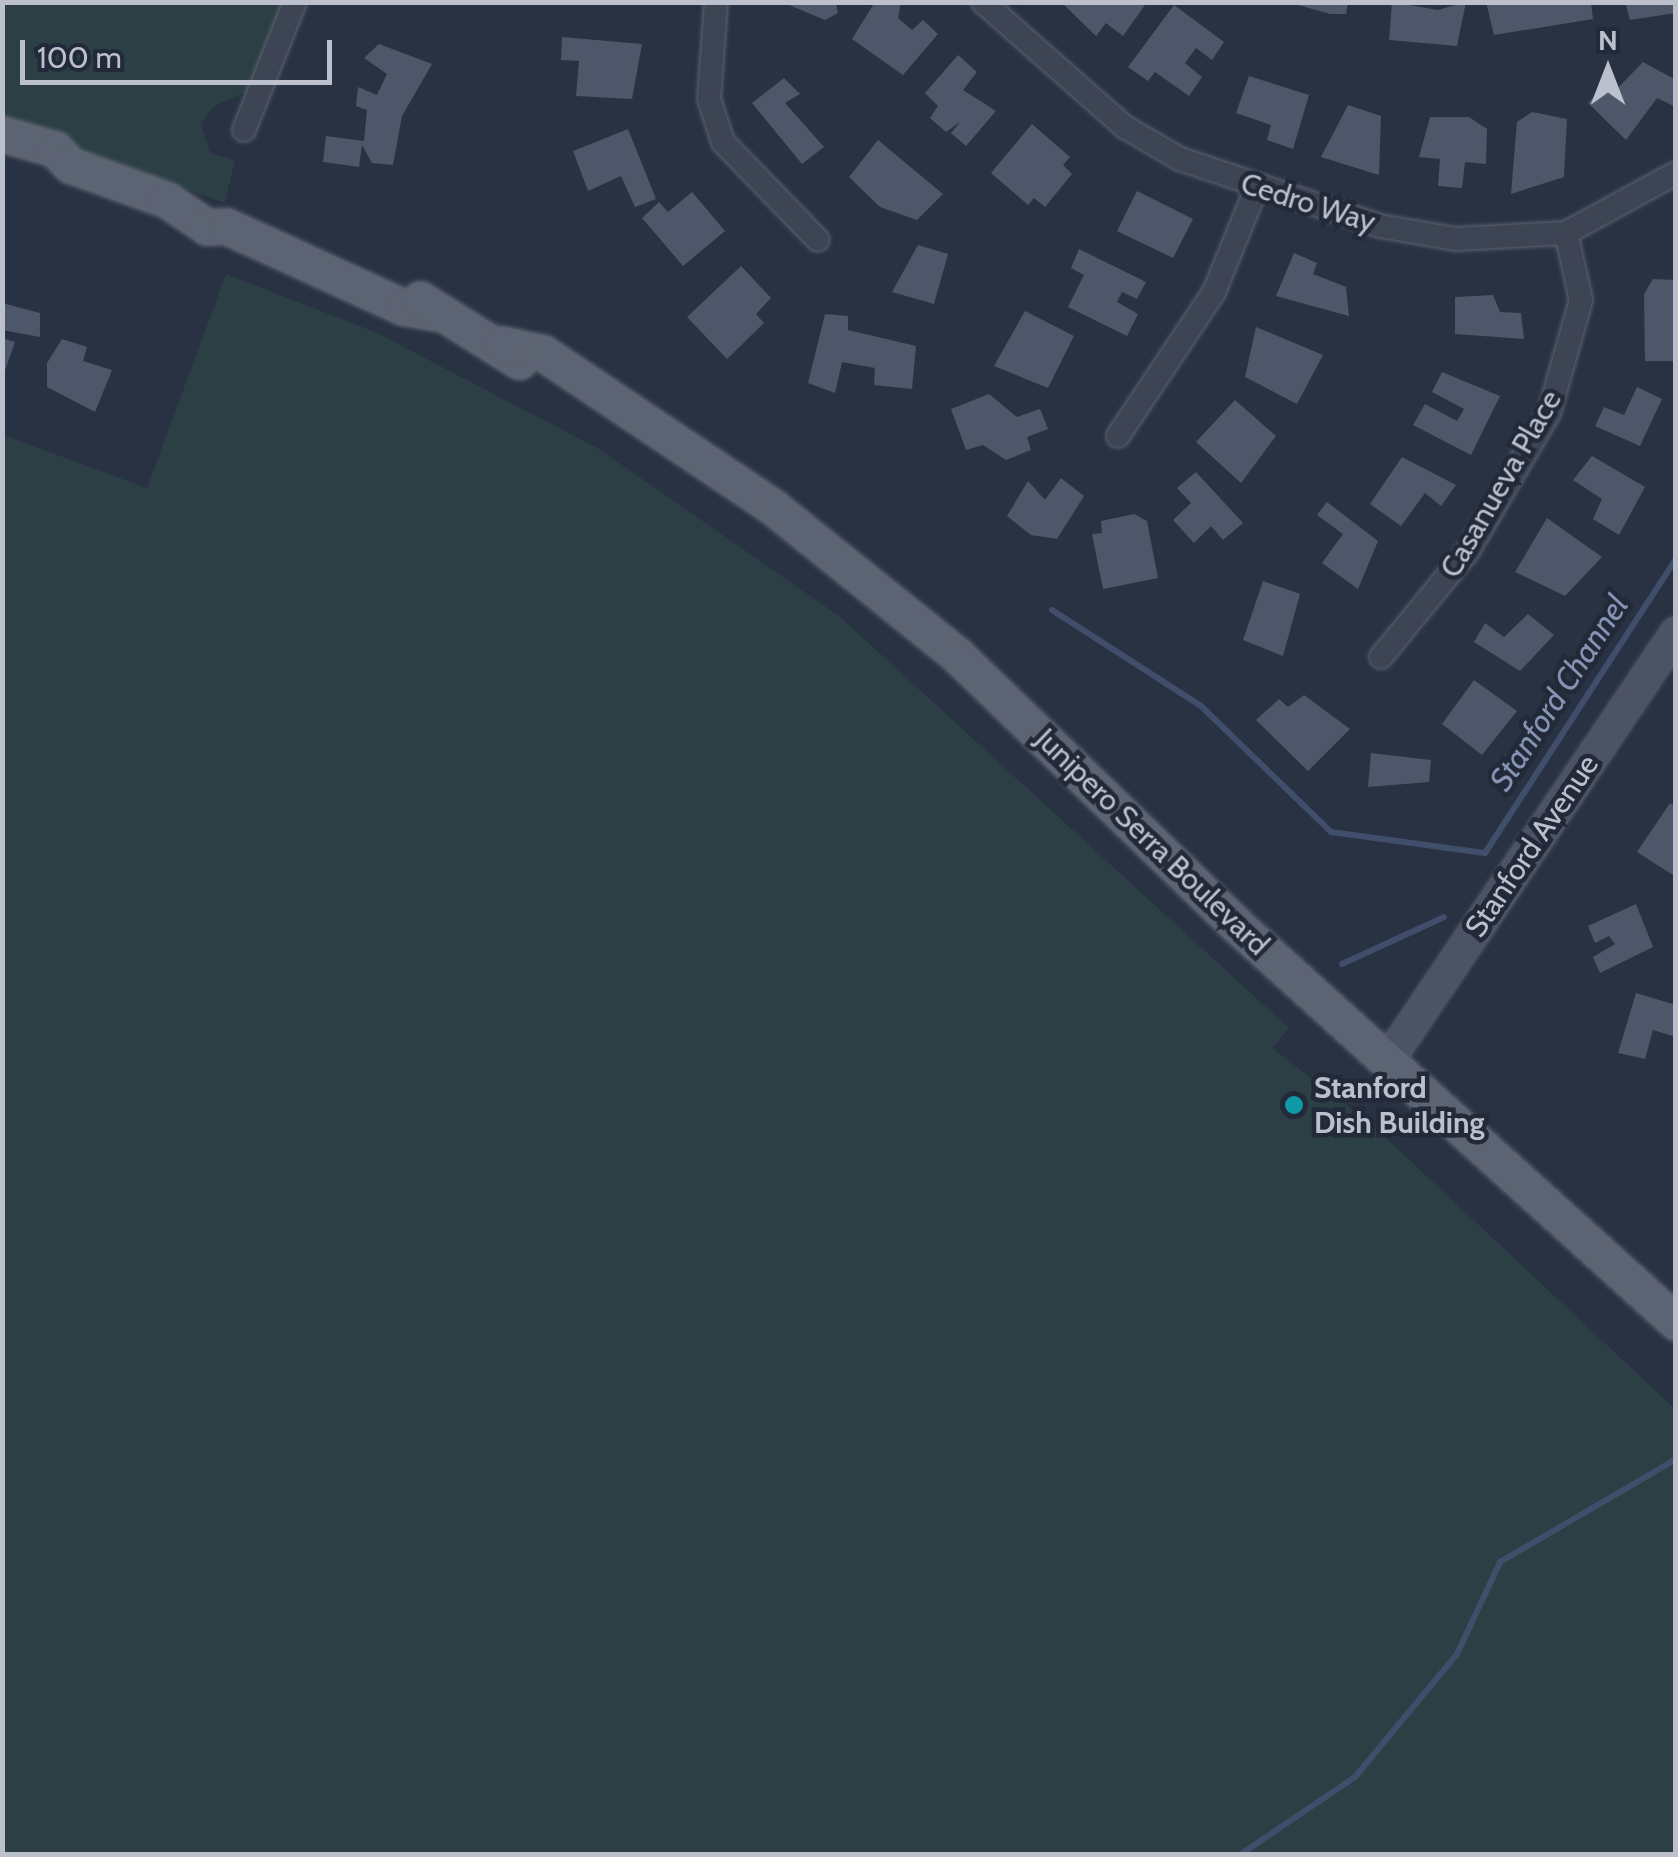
<!DOCTYPE html>
<html>
<head>
<meta charset="utf-8">
<style>
  body { margin:0 }
  #map { position:relative; width:1678px; height:1857px; overflow:hidden; background:#293243; font-family:Cabin,sans-serif }
  div>[style] { position:absolute }
  [style*='--x'] { left:calc(var(--x)*1px); top:calc(var(--y)*1px); width:calc(var(--w)*1px); rotate:calc(var(--a)*1deg) }
  .green>* { inset:0; background:#2b3f44 }
  .stream>* { height:6px; margin:-3px; padding:0 3px; transform-origin:3px; border-radius:3px; background:#404e6b }
  .building>* { inset:0; background:#4e5669 }
  .roads { filter:drop-shadow(0 0 2px #5c6270) drop-shadow(0 0 2px #5c6270) }
  .street>* { height:22px; margin:-11px; padding:0 11px; transform-origin:11px; border-radius:11px; background:#3d4453 }
  .secondary>* { height:30px; margin:-15px; padding:0 15px; transform-origin:15px; border-radius:15px; background:#4c5365 }
  .primary>* { height:35px; margin:-17.5px; padding:0 17.5px; transform-origin:17.5px; border-radius:17.5px; background:#5c6372 }
  .dots>* { width:28px; height:28px; translate:-50% -50%; box-sizing:border-box; border:5px solid #222938; border-radius:50% }
  span { translate:-50% -50%; white-space:nowrap; text-align:center; line-height:1.15; -webkit-text-stroke:9px #222938; paint-order:stroke }
  .street-label { font-size:30px; color:#bbc0cc }
  .poi-label { font-size:30px; color:#bbc0cc; font-weight:700 }
  .left { translate:0 -50%; text-align:left }
  .water-label { font-size:32px; color:#8494b2; font-style:italic }
  .frame { position:absolute; inset:0; border:5px solid #bbc0cc; pointer-events:none }
  .north { position:absolute; left:1558px; top:20px; width:100px; height:100px; -webkit-text-stroke:8px #222938; paint-order:stroke; rotate:0deg; font-size:28px; font-weight:700; line-height:40px; text-align:center; color:#bbc0cc }
  .north::after { content:''; display:block; margin:auto; width:35px; height:45px; background:#bbc0cc; clip-path:polygon(50% 0,100% 100%,50% 72%,0 100%) }
  .scale { position:absolute; left:20px; top:40px; width:312px; height:45px; box-sizing:border-box; border:5px solid #bbc0cc; border-top:0; padding-left:12px; font-size:30px; line-height:35px; white-space:nowrap; color:#bbc0cc; -webkit-text-stroke:8px #222938; paint-order:stroke }
</style>
</head>
<body>
<div id="map">
  <div class="green">
    <div style="clip-path:polygon(2px 3px,284px 3px,249px 91px,214px 106px,201px 124px,210px 153px,235px 160px,225px 203px,3px 125px)"></div>
    <div style="clip-path:polygon(226px 274px,375px 332px,599px 449px,839px 616px,1289px 1028px,1272px 1048px,1371px 1124px,1675px 1409px,1675px 1854px,3px 1854px,3px 435px,147px 488px)"></div>
  </div>
  <div class="stream">
    <div style="--x:1052;--y:610;--w:177;--a:32.8"></div>
    <div style="--x:1201;--y:706;--w:181;--a:44.1"></div>
    <div style="--x:1331;--y:832;--w:155;--a:7.8"></div>
    <div style="--x:1485;--y:853;--w:351;--a:-57"></div>
    <div style="--x:1342;--y:964;--w:112;--a:-24.7"></div>
    <div style="--x:1241;--y:1854;--w:138;--a:-34"></div>
    <div style="--x:1355;--y:1777;--w:160;--a:-50.3"></div>
    <div style="--x:1457;--y:1654;--w:102;--a:-64.9"></div>
    <div style="--x:1500;--y:1562;--w:204;--a:-30.3"></div>
  </div>
  <div class="building">
    <div style="clip-path:polygon(782px 2px,836px 2px,838px 13px,825px 20px)"></div>
    <div style="clip-path:polygon(875px 2px,901px 2px,898px 18px,912px 30px,923px 20px,938px 34px,903px 75px,852px 39px)"></div>
    <div style="clip-path:polygon(1061px 2px,1147px 2px,1123px 36px,1106px 23px,1096px 36px)"></div>
    <div style="clip-path:polygon(1288px 2px,1348px 2px,1346px 14px,1330px 14px)"></div>
    <div style="clip-path:polygon(1392px 2px,1438px 10px,1466px 2px,1457px 46px,1389px 40px)"></div>
    <div style="clip-path:polygon(1486px 2px,1591px 2px,1593px 19px,1494px 35px)"></div>
    <div style="clip-path:polygon(1625px 2px,1676px 2px,1676px 13px,1630px 20px)"></div>
    <div style="clip-path:polygon(1174px 5px,1224px 42px,1212px 60px,1196px 48px,1185px 63px,1202px 77px,1189px 96px,1155px 72px,1148px 81px,1128px 67px)"></div>
    <div style="clip-path:polygon(562px 37px,642px 44px,632px 99px,576px 96px,579px 61px,561px 60px)"></div>
    <div style="clip-path:polygon(379px 44px,432px 64px,402px 116px,393px 165px,372px 163px,362px 145px,359px 167px,323px 162px,326px 136px,364px 141px,367px 110px,356px 106px,358px 87px,377px 95px,387px 74px,364px 58px)"></div>
    <div style="clip-path:polygon(958px 55px,977px 72px,963px 90px,996px 111px,966px 146px,951px 133px,960px 122px,946px 132px,930px 118px,938px 106px,925px 93px)"></div>
    <div style="clip-path:polygon(1643px 62px,1676px 80px,1676px 107px,1657px 98px,1626px 140px,1588px 103px,1606px 84px,1614px 92px)"></div>
    <div style="clip-path:polygon(1249px 76px,1309px 95px,1293px 149px,1267px 140px,1271px 125px,1236px 113px)"></div>
    <div style="clip-path:polygon(784px 78px,800px 94px,785px 103px,824px 147px,802px 164px,752px 103px)"></div>
    <div style="clip-path:polygon(1348px 105px,1381px 116px,1379px 175px,1321px 157px)"></div>
    <div style="clip-path:polygon(1532px 112px,1567px 119px,1564px 177px,1511px 194px,1517px 122px)"></div>
    <div style="clip-path:polygon(1430px 117px,1469px 117px,1487px 129px,1486px 164px,1465px 162px,1462px 188px,1438px 186px,1440px 159px,1419px 157px)"></div>
    <div style="clip-path:polygon(1032px 124px,1070px 157px,1063px 165px,1072px 174px,1045px 207px,1034px 198px,1028px 205px,991px 173px)"></div>
    <div style="clip-path:polygon(628px 129px,656px 199px,635px 207px,621px 176px,588px 191px,573px 151px)"></div>
    <div style="clip-path:polygon(878px 140px,943px 194px,917px 220px,880px 207px,849px 177px)"></div>
    <div style="clip-path:polygon(1137px 191px,1193px 219px,1173px 258px,1117px 231px)"></div>
    <div style="clip-path:polygon(692px 192px,725px 231px,683px 266px,642px 218px,659px 202px,668px 212px)"></div>
    <div style="clip-path:polygon(918px 245px,948px 254px,934px 304px,892px 292px)"></div>
    <div style="clip-path:polygon(1079px 249px,1146px 282px,1137px 299px,1122px 292px,1117px 302px,1138px 314px,1127px 336px,1068px 307px,1084px 275px,1071px 268px)"></div>
    <div style="clip-path:polygon(1294px 253px,1317px 263px,1313px 274px,1346px 287px,1349px 316px,1276px 296px)"></div>
    <div style="clip-path:polygon(741px 266px,771px 298px,756px 314px,764px 323px,727px 359px,687px 317px)"></div>
    <div style="clip-path:polygon(1653px 279px,1676px 280px,1675px 361px,1645px 361px,1644px 294px)"></div>
    <div style="clip-path:polygon(1493px 295px,1500px 312px,1521px 313px,1524px 339px,1455px 334px,1455px 297px)"></div>
    <div style="clip-path:polygon(2px 303px,40px 313px,40px 337px,2px 330px)"></div>
    <div style="clip-path:polygon(1025px 311px,1074px 336px,1048px 388px,994px 366px)"></div>
    <div style="clip-path:polygon(825px 314px,848px 316px,848px 330px,916px 346px,912px 389px,874px 385px,875px 368px,842px 362px,835px 393px,808px 383px)"></div>
    <div style="clip-path:polygon(1256px 327px,1323px 355px,1297px 404px,1245px 377px)"></div>
    <div style="clip-path:polygon(2px 338px,15px 342px,3px 376px,2px 376px)"></div>
    <div style="clip-path:polygon(62px 339px,87px 347px,83px 361px,112px 370px,95px 412px,47px 387px,47px 363px)"></div>
    <div style="clip-path:polygon(1442px 372px,1500px 396px,1471px 455px,1413px 425px,1425px 404px,1457px 421px,1464px 409px,1432px 392px)"></div>
    <div style="clip-path:polygon(1637px 387px,1662px 399px,1640px 446px,1595px 426px,1604px 407px,1624px 415px)"></div>
    <div style="clip-path:polygon(989px 394px,1017px 417px,1040px 409px,1048px 429px,1027px 437px,1031px 450px,1006px 460px,983px 445px,966px 450px,951px 409px)"></div>
    <div style="clip-path:polygon(1235px 400px,1276px 436px,1241px 483px,1196px 442px)"></div>
    <div style="clip-path:polygon(1592px 456px,1645px 487px,1619px 535px,1593px 519px,1602px 499px,1573px 480px)"></div>
    <div style="clip-path:polygon(1402px 457px,1456px 485px,1441px 506px,1425px 493px,1401px 526px,1370px 504px)"></div>
    <div style="clip-path:polygon(1196px 472px,1243px 523px,1223px 540px,1211px 526px,1194px 543px,1173px 520px,1191px 503px,1177px 488px)"></div>
    <div style="clip-path:polygon(1061px 478px,1084px 496px,1057px 539px,1031px 535px,1007px 516px,1028px 481px,1045px 500px)"></div>
    <div style="clip-path:polygon(1327px 502px,1378px 541px,1358px 589px,1322px 563px,1343px 534px,1317px 515px)"></div>
    <div style="clip-path:polygon(1134px 514px,1147px 521px,1158px 578px,1103px 589px,1092px 534px,1102px 533px,1101px 521px)"></div>
    <div style="clip-path:polygon(1547px 518px,1602px 557px,1565px 596px,1515px 572px)"></div>
    <div style="clip-path:polygon(1263px 581px,1300px 594px,1283px 656px,1243px 640px)"></div>
    <div style="clip-path:polygon(1528px 614px,1554px 635px,1520px 671px,1474px 642px,1485px 623px,1504px 637px)"></div>
    <div style="clip-path:polygon(1474px 680px,1517px 711px,1482px 755px,1442px 724px)"></div>
    <div style="clip-path:polygon(1304px 695px,1350px 729px,1308px 771px,1256px 720px,1279px 699px,1288px 707px)"></div>
    <div style="clip-path:polygon(1371px 753px,1431px 760px,1429px 782px,1368px 787px)"></div>
    <div style="clip-path:polygon(1670px 803px,1676px 807px,1676px 877px,1637px 852px)"></div>
    <div style="clip-path:polygon(1636px 904px,1653px 947px,1600px 973px,1593px 957px,1615px 944px,1609px 936px,1595px 943px,1588px 926px)"></div>
    <div style="clip-path:polygon(1636px 993px,1676px 1005px,1676px 1037px,1653px 1030px,1645px 1059px,1618px 1053px)"></div>
  </div>
  <div class="roads">
    <div class="street">
      <div style="--x:716;--y:2;--w:97;--a:94.1"></div>
      <div style="--x:709;--y:99;--w:45;--a:72"></div>
      <div style="--x:723;--y:142;--w:136;--a:45.9"></div>
      <div style="--x:983;--y:2;--w:189;--a:41.4"></div>
      <div style="--x:1125;--y:127;--w:64;--a:30.2"></div>
      <div style="--x:1180;--y:159;--w:211;--a:18.5"></div>
      <div style="--x:1380;--y:226;--w:77;--a:9.7"></div>
      <div style="--x:1456;--y:239;--w:110;--a:-3.1"></div>
      <div style="--x:1566;--y:233;--w:125;--a:-28.6"></div>
      <div style="--x:244;--y:130;--w:138;--a:-68.3"></div>
      <div style="--x:1118;--y:436;--w:173;--a:-56.3"></div>
      <div style="--x:1214;--y:292;--w:111;--a:-67.8"></div>
      <div style="--x:1381;--y:657;--w:137;--a:-50.6"></div>
      <div style="--x:1468;--y:551;--w:160;--a:-59.6"></div>
      <div style="--x:1549;--y:413;--w:117;--a:-74.2"></div>
      <div style="--x:1581;--y:300;--w:69;--a:-102.6"></div>
    </div>
    <div class="secondary">
      <div style="--x:1389;--y:1059;--w:514;--a:-56.03"></div>
    </div>
    <div class="primary">
      <div style="--x:2;--y:134;--w:55;--a:15.8"></div>
      <div style="--x:55;--y:149;--w:22;--a:47"></div>
      <div style="--x:70;--y:165;--w:103;--a:19.8"></div>
      <div style="--x:167;--y:200;--w:48;--a:34"></div>
      <div style="--x:207;--y:227;--w:19;--a:-3"></div>
      <div style="--x:226;--y:226;--w:195;--a:24.6"></div>
      <div style="--x:403;--y:307;--w:36;--a:10"></div>
      <div style="--x:420;--y:299;--w:117;--a:32.1"></div>
      <div style="--x:502;--y:344;--w:42;--a:12.4"></div>
      <div style="--x:543;--y:353;--w:277;--a:33.8"></div>
      <div style="--x:773;--y:507;--w:238;--a:38.8"></div>
      <div style="--x:958;--y:656;--w:380;--a:44"></div>
      <div style="--x:1231;--y:920;--w:600;--a:42.09"></div>
    </div>
  </div>
  <div class="dots">
    <div style="left:1294px;top:1105px;background:#0f9aa8"></div>
  </div>
  <div class="street-label">
    <span style="left:1308px;top:203px;rotate:17deg">Cedro Way</span>
    <span style="left:1501px;top:484px;rotate:-60deg">Casanueva Place</span>
    <span style="left:1152px;top:842px;rotate:44deg">Junipero Serra Boulevard</span>
    <span style="left:1532px;top:846px;rotate:-56deg">Stanford Avenue</span>
  </div>
  <div class="poi-label">
    <span class="left" style="left:1314px;top:1105px">Stanford<br>Dish Building</span>
  </div>
  <div class="water-label">
    <span style="left:1559px;top:693px;rotate:-57deg">Stanford Channel</span>
  </div>
  <div class="frame"></div>
  <div class="north">N</div>
  <div class="scale">100 m</div>
</div>
</body>
</html>
